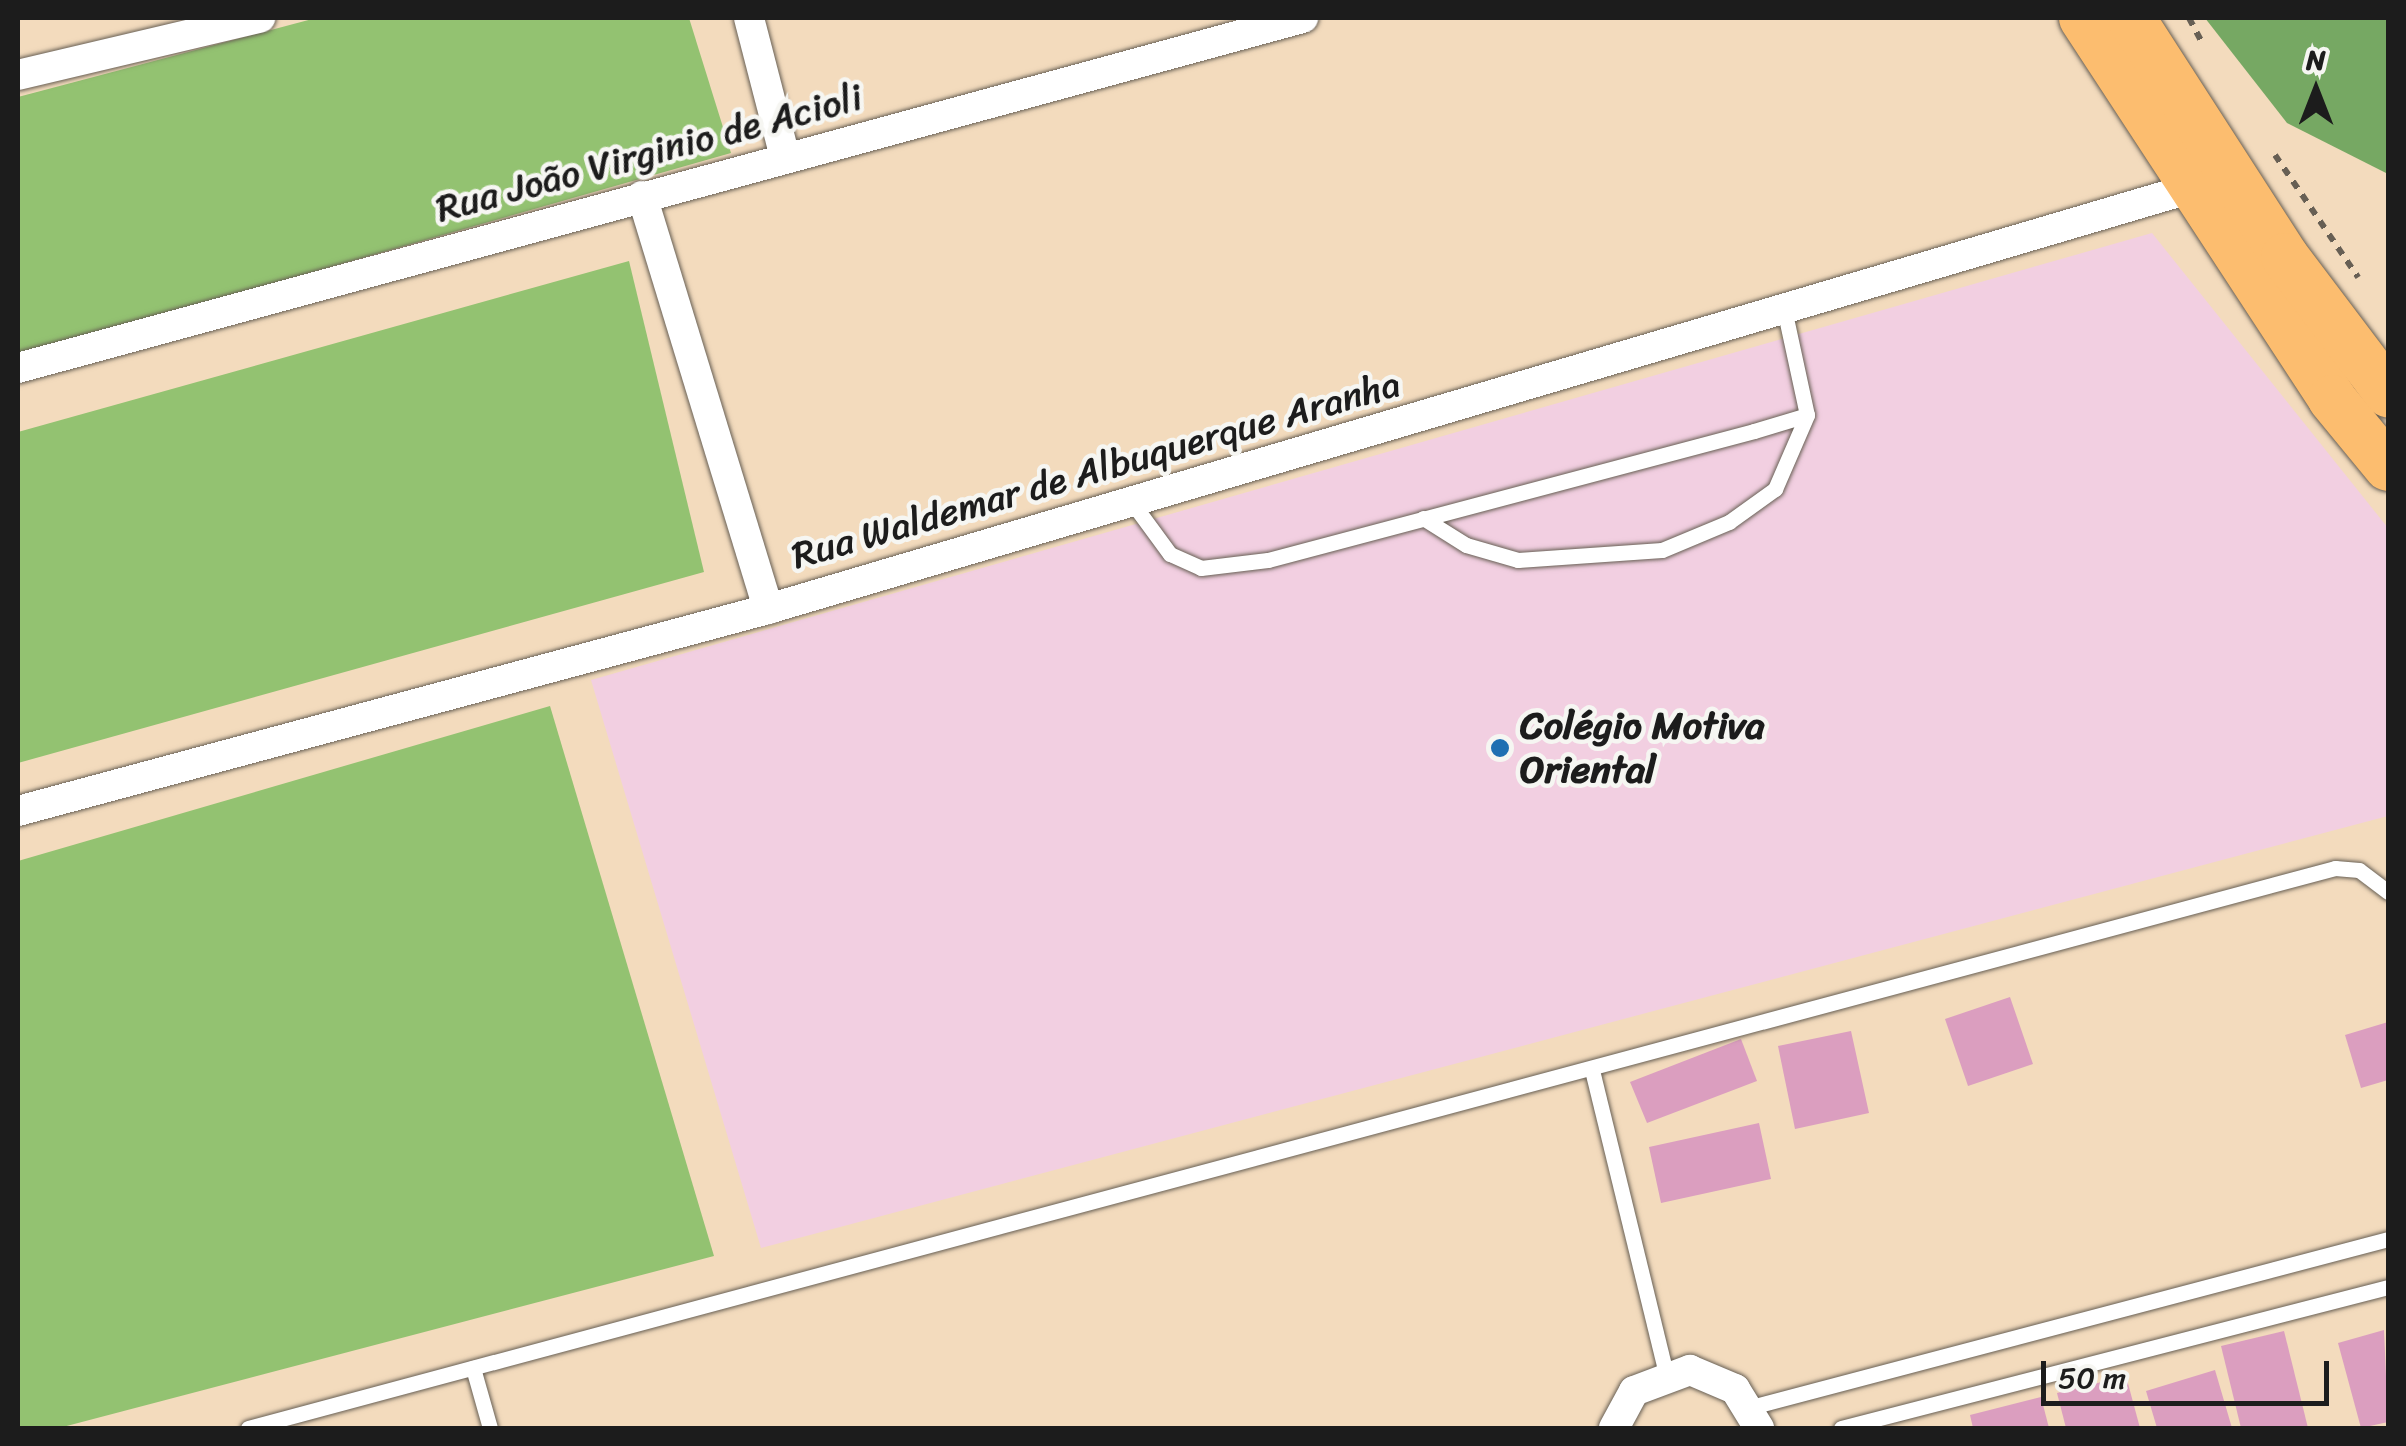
<!DOCTYPE html>
<html>
<head>
<meta charset="utf-8">
<style>
  body { margin:0 }
  #map { position:relative; width:2406px; height:1446px; overflow:hidden; background:#f3dbbd; font-family:Sriracha,sans-serif }
  div>[style] { position:absolute }
  [style*='--x'] { left:calc(var(--x)*1px); top:calc(var(--y)*1px); width:calc(var(--w)*1px); rotate:calc(var(--a)*1deg) }
  .built>* { inset:0; background:#f2cfe1 }
  .green>* { inset:0; background:#93c271 }
  .forest>* { inset:0; background:#76a863 }
  .building>* { inset:0; background:#db9ebf }
  .path>* { height:6px; margin-top:-3px; transform-origin:0; background:repeating-linear-gradient(90deg,#675f54 0 8px,transparent 0 16px) }
  .roads { filter:drop-shadow(0 0 2px #675f54) drop-shadow(0 0 2px #675f54) }
  .service>* { height:15px; margin:-7.5px; padding:0 7.5px; transform-origin:7.5px; border-radius:7.5px; background:#fff }
  .minor>* { height:30px; margin:-15px; padding:0 15px; transform-origin:15px; border-radius:15px; background:#fff }
  .primary>* { height:48px; margin:-24px; padding:0 24px; transform-origin:24px; border-radius:24px; background:#fcbd6f }
  .dots>* { width:28px; height:28px; translate:-50% -50%; box-sizing:border-box; border:5px solid #f6f6f2; border-radius:50% }
  span { translate:-50% -50%; white-space:nowrap; text-align:center; line-height:1.15; -webkit-text-stroke:9px #f6f6f2; paint-order:stroke }
  .street-label { font-size:38px; color:#1c1c1c }
  .poi-label { font-size:38px; color:#1c1c1c; font-weight:700 }
  .left { translate:0 -50%; text-align:left }
  .frame { position:absolute; inset:0; border:20px solid #1c1c1c; pointer-events:none }
  .north { position:absolute; left:2266px; top:40px; width:100px; height:100px; -webkit-text-stroke:8px #f6f6f2; paint-order:stroke; rotate:0deg; font-size:28px; font-weight:700; line-height:40px; text-align:center; color:#1c1c1c }
  .north::after { content:''; display:block; margin:auto; width:35px; height:45px; background:#1c1c1c; clip-path:polygon(50% 0,100% 100%,50% 72%,0 100%) }
  .scale { position:absolute; left:2041px; top:1361px; width:288px; height:45px; box-sizing:border-box; border:5px solid #1c1c1c; border-top:0; padding-left:12px; font-size:30px; line-height:35px; white-space:nowrap; color:#1c1c1c; -webkit-text-stroke:8px #f6f6f2; paint-order:stroke }
</style>
</head>
<body>
<div id="map">
  <div class="built">
    <div style="clip-path:polygon(2152px 233px,2388px 528px,2388px 816px,761px 1248px,591px 680px)"></div>
  </div>
  <div class="green">
    <div style="clip-path:polygon(316px 18px,689px 18px,731px 153px,18px 356px,18px 97px)"></div>
    <div style="clip-path:polygon(629px 261px,704px 572px,18px 763px,18px 432px)"></div>
    <div style="clip-path:polygon(550px 706px,714px 1256px,59px 1428px,18px 1428px,18px 861px)"></div>
  </div>
  <div class="forest">
    <div style="clip-path:polygon(2205px 18px,2388px 18px,2388px 174px,2287px 123px)"></div>
  </div>
  <div class="building">
    <div style="clip-path:polygon(2010px 997px,2033px 1064px,1968px 1086px,1945px 1019px)"></div>
    <div style="clip-path:polygon(2388px 1022px,2388px 1080px,2361px 1088px,2345px 1035px)"></div>
    <div style="clip-path:polygon(1851px 1031px,1869px 1113px,1795px 1129px,1778px 1046px)"></div>
    <div style="clip-path:polygon(1741px 1039px,1757px 1081px,1647px 1123px,1630px 1082px)"></div>
    <div style="clip-path:polygon(1759px 1123px,1771px 1179px,1661px 1203px,1649px 1147px)"></div>
    <div style="clip-path:polygon(2384px 1330px,2388px 1422px,2361px 1428px,2338px 1343px)"></div>
    <div style="clip-path:polygon(2284px 1331px,2308px 1428px,2241px 1428px,2221px 1346px)"></div>
    <div style="clip-path:polygon(2215px 1370px,2232px 1428px,2157px 1428px,2146px 1391px)"></div>
    <div style="clip-path:polygon(2126px 1376px,2140px 1428px,2066px 1428px,2057px 1393px)"></div>
    <div style="clip-path:polygon(2041px 1397px,2049px 1428px,1973px 1428px,1970px 1415px)"></div>
  </div>
  <div class="path">
    <div style="--x:2189;--y:18;--w:30;--a:62"></div>
    <div style="--x:2275;--y:155;--w:148;--a:55.8"></div>
  </div>
  <div class="roads">
    <div class="service">
      <div style="--x:1131;--y:501;--w:66;--a:53.7"></div>
      <div style="--x:1170;--y:554;--w:34;--a:24"></div>
      <div style="--x:1201;--y:568;--w:67;--a:-6.8"></div>
      <div style="--x:1268;--y:560;--w:503;--a:-14.87"></div>
      <div style="--x:1754;--y:431;--w:55;--a:-16.8"></div>
      <div style="--x:1807;--y:415;--w:108;--a:-102.2"></div>
      <div style="--x:1423;--y:518;--w:51;--a:32.1"></div>
      <div style="--x:1466;--y:545;--w:54;--a:16.1"></div>
      <div style="--x:1518;--y:560;--w:144;--a:-4"></div>
      <div style="--x:1662;--y:550;--w:73;--a:-22.7"></div>
      <div style="--x:1729;--y:522;--w:57;--a:-35.7"></div>
      <div style="--x:1775;--y:489;--w:81;--a:-66.6"></div>
      <div style="--x:1592;--y:1070;--w:313;--a:76.3"></div>
      <div style="--x:473;--y:1368;--w:62;--a:74.2"></div>
      <div style="--x:1751;--y:1407;--w:659;--a:-14.77"></div>
      <div style="--x:248;--y:1428;--w:2161;--a:-15.02"></div>
      <div style="--x:2335;--y:868;--w:24;--a:5"></div>
      <div style="--x:2359;--y:870;--w:36;--a:37"></div>
      <div style="--x:1841;--y:1428;--w:565;--a:-14.45"></div>
    </div>
    <div class="minor">
      <div style="--x:749;--y:18;--w:144;--a:75.5"></div>
      <div style="--x:18;--y:75;--w:249;--a:-13.3"></div>
      <div style="--x:642;--y:196;--w:432;--a:73"></div>
      <div style="--x:18;--y:368;--w:1332;--a:-15.24"></div>
      <div style="--x:18;--y:811;--w:777;--a:-15.07"></div>
      <div style="--x:768;--y:609;--w:1485;--a:-16.47"></div>
      <div style="--x:1614;--y:1428;--w:42;--a:-61.6"></div>
      <div style="--x:1634;--y:1391;--w:60;--a:-20.6"></div>
      <div style="--x:1690;--y:1370;--w:49;--a:22.9"></div>
      <div style="--x:1735;--y:1389;--w:46;--a:58.4"></div>
    </div>
    <div class="primary">
      <div style="--x:2083;--y:18;--w:455;--a:56.8"></div>
      <div style="--x:2332;--y:399;--w:88;--a:50.5"></div>
      <div style="--x:2131;--y:18;--w:284;--a:57.2"></div>
      <div style="--x:2285;--y:257;--w:171;--a:52.9"></div>
    </div>
  </div>
  <div class="dots">
    <div style="left:1500px;top:748px;background:#1f6fb2"></div>
  </div>
  <div class="street-label">
    <span style="left:649px;top:153px;rotate:-15deg">Rua João Virginio de Acioli</span>
    <span style="left:1096px;top:470px;rotate:-16deg">Rua Waldemar de Albuquerque Aranha</span>
  </div>
  <div class="poi-label">
    <span class="left" style="left:1520px;top:748px">Colégio Motiva<br>Oriental</span>
  </div>
  <div class="frame"></div>
  <div class="north">N</div>
  <div class="scale">50 m</div>
</div>
</body>
</html>
